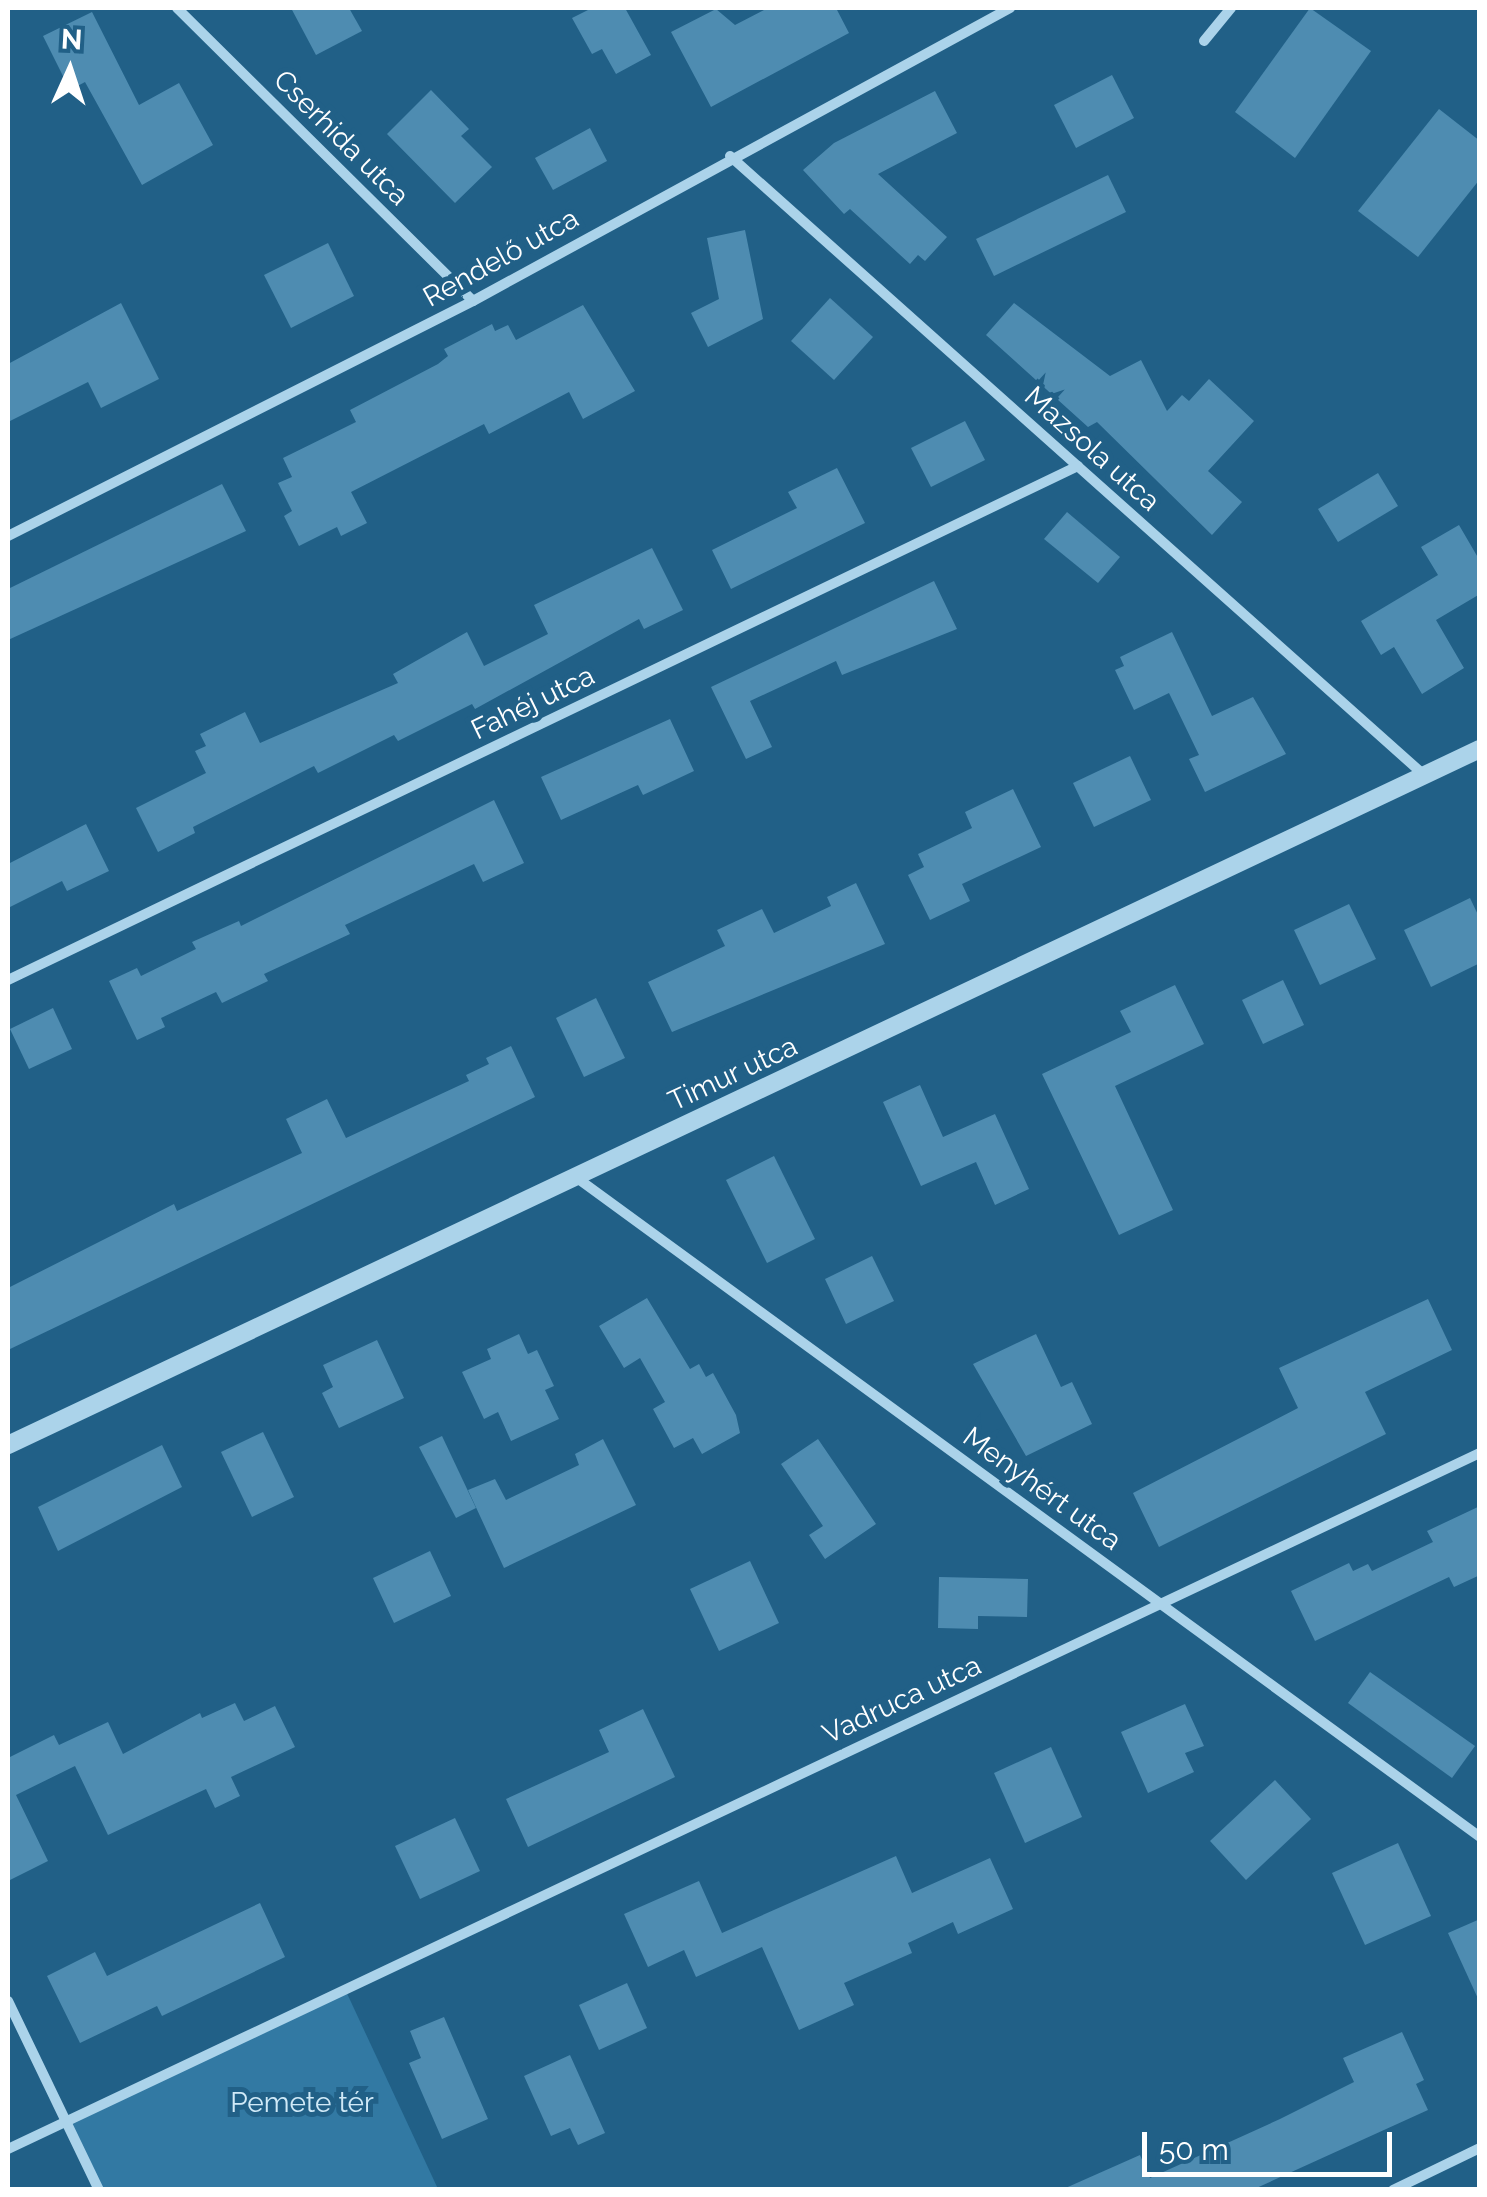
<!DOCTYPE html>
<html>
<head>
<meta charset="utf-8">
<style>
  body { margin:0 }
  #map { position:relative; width:1487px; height:2197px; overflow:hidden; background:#216087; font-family:Raleway,sans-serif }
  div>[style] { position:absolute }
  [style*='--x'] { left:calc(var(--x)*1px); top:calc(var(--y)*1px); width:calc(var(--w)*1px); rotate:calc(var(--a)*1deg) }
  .green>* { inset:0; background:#3279a3 }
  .building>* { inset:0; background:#4e8cb1 }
  .minor>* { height:10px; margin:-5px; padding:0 5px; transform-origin:5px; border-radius:5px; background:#abd3ea }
  .tertiary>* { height:18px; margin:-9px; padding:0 9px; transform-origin:9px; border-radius:9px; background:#abd3ea }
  span { translate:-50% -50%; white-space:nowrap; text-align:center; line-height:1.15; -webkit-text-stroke:10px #216087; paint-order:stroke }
  .street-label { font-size:28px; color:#fff }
  .park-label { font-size:28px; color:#d0e9f7 }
  .frame { position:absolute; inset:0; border:10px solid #fff; pointer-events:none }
  .north { position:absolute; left:20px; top:20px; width:100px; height:100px; -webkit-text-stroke:8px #216087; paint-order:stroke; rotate:3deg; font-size:28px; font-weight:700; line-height:40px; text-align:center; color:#fff }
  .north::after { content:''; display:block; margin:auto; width:35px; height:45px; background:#fff; clip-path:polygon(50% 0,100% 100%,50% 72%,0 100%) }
  .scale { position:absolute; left:1142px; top:2132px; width:250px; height:45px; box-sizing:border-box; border:5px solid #fff; border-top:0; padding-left:12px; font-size:30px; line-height:35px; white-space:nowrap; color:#fff; -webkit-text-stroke:8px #216087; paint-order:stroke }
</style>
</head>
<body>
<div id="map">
  <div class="green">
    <div style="clip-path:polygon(344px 1987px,438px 2189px,99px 2189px,66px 2121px)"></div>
  </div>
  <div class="building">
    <div style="clip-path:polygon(291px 8px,349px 8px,362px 31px,316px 55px)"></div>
    <div style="clip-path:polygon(592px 8px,625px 8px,651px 55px,616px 74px,602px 49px,592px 54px,572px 18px)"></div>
    <div style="clip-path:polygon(768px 8px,836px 8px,849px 33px,711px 107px,671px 32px,716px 9px,735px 25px)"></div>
    <div style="clip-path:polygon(1310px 8px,1371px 51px,1295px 158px,1235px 112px)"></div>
    <div style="clip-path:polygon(92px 12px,139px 105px,179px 83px,213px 145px,142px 185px,85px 82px,70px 90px,43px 36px)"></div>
    <div style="clip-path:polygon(1112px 75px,1134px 118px,1076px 148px,1054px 105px)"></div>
    <div style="clip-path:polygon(431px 90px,469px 129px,461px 136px,492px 167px,455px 203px,387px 134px)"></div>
    <div style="clip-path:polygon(935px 91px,957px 133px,878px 174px,947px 237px,925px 261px,918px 255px,910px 264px,850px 209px,844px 214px,803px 170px,834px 143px)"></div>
    <div style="clip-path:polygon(1439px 109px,1480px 141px,1480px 179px,1418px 257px,1358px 211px)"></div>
    <div style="clip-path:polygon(590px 128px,607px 161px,553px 190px,535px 158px)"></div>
    <div style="clip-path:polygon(1108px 175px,1126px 212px,994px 276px,976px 239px)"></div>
    <div style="clip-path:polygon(745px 230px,763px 319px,708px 347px,691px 313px,719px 299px,707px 238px)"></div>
    <div style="clip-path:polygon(328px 243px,354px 296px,291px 328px,264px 275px)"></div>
    <div style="clip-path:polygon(830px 298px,873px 337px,834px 380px,791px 341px)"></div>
    <div style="clip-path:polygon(121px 303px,159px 379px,101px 408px,88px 382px,8px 422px,8px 364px)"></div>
    <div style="clip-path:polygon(1014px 303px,1110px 376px,1141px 360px,1167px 411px,1182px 395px,1189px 401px,1209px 379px,1254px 421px,1208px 471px,1242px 502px,1212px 535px,1097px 422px,1088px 427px,986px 335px)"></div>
    <div style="clip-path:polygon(583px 305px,635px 391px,583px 419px,569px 392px,489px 434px,484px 424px,351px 492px,367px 523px,341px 536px,337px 527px,299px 546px,284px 516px,292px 511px,278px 483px,292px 477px,283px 458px,356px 422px,350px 410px,438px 364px,448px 356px,444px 349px,492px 324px,495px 331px,508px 325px,516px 340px)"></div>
    <div style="clip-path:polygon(965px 421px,985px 460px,931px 487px,911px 448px)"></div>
    <div style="clip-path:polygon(837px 468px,865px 523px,731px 589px,712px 550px,797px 508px,788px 492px)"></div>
    <div style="clip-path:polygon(1378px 473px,1398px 506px,1338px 542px,1318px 509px)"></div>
    <div style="clip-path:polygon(222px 484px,246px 531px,8px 640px,8px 589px)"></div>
    <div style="clip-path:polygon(1067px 512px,1120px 557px,1098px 583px,1044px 539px)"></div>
    <div style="clip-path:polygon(1459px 525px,1480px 561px,1480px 594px,1436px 620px,1464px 668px,1422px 694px,1394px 647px,1381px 655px,1361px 621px,1438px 575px,1421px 547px)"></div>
    <div style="clip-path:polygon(652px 548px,683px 610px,644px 629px,639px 619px,475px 709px,472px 704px,398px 741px,394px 735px,318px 773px,314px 766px,193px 827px,195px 833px,158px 852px,136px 808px,206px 773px,195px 751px,206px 746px,200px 734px,245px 712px,260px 743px,398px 683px,393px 674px,467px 632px,484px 666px,548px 634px,534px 605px)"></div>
    <div style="clip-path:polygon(934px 581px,957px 629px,842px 675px,836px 661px,750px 701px,772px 747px,746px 759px,711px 687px)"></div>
    <div style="clip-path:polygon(1172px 632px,1212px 716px,1253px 697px,1286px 754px,1205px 792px,1189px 759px,1199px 755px,1169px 693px,1134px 710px,1115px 670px,1124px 666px,1120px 657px)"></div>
    <div style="clip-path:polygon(670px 719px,694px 771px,643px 795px,638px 785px,561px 820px,541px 777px)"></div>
    <div style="clip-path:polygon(1130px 756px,1151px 800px,1094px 827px,1073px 783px)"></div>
    <div style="clip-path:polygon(1013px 789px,1041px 847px,962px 884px,970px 901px,930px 920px,908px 875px,924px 867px,918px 854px,972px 828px,965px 812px)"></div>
    <div style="clip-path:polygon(494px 800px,524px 863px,483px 882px,474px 864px,345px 925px,350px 934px,264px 974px,268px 981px,222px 1003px,216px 992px,161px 1018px,165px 1027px,137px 1040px,109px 981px,137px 968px,141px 976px,196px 949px,192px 942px,239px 921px,241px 926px)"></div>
    <div style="clip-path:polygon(86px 824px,109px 871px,67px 891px,62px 881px,8px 908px,8px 864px)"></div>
    <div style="clip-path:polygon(856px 883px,885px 944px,672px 1032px,648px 982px,725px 946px,717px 930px,762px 909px,774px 933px,831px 906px,827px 897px)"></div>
    <div style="clip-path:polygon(1470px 898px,1480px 919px,1480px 963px,1431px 987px,1404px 930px)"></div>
    <div style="clip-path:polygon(1349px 904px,1376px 959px,1320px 985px,1294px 930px)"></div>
    <div style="clip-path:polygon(1283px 980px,1304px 1025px,1263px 1044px,1242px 1000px)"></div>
    <div style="clip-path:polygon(1175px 985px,1204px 1044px,1115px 1086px,1173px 1210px,1119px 1235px,1042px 1074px,1131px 1032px,1120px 1011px)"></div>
    <div style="clip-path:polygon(596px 998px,625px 1058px,584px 1077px,556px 1018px)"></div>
    <div style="clip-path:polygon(53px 1008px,72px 1049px,29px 1069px,10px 1029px)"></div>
    <div style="clip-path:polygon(511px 1046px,535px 1097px,8px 1350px,8px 1288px,174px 1204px,177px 1211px,302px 1153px,286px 1119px,327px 1099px,346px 1138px,469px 1081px,466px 1075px,489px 1064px,486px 1058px)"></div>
    <div style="clip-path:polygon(920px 1085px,943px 1137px,995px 1114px,1029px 1189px,995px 1205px,976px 1162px,921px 1186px,883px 1102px)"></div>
    <div style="clip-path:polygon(774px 1156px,815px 1239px,767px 1263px,726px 1180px)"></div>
    <div style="clip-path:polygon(872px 1256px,894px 1301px,846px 1324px,825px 1279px)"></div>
    <div style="clip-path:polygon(647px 1298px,690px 1369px,699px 1364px,706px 1377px,713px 1373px,736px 1415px,740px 1433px,702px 1454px,693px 1438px,674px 1448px,653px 1409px,665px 1402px,640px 1358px,624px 1368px,599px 1326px)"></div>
    <div style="clip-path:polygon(1428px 1299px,1452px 1350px,1365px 1392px,1386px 1434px,1159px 1547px,1133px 1493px,1298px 1408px,1279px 1368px)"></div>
    <div style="clip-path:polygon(519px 1334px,528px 1354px,537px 1350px,554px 1386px,545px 1390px,559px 1419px,511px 1441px,498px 1412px,484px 1419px,462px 1372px,491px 1359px,487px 1349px)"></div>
    <div style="clip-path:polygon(1036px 1334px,1061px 1387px,1072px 1382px,1092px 1424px,1026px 1456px,973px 1364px)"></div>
    <div style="clip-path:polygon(377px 1340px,404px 1398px,339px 1428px,322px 1393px,333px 1387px,323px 1365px)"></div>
    <div style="clip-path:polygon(263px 1432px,294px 1497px,252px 1517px,221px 1452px)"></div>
    <div style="clip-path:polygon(442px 1436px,476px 1508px,456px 1518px,419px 1447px)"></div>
    <div style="clip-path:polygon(603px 1439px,636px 1505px,504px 1568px,468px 1490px,495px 1479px,506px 1500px,579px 1465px,575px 1454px)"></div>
    <div style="clip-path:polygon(818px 1439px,876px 1524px,825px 1559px,809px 1535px,823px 1526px,781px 1464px)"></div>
    <div style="clip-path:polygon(162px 1445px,182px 1487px,58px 1551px,38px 1507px)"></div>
    <div style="clip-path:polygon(1480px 1506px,1480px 1575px,1454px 1587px,1449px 1577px,1315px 1641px,1291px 1591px,1349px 1563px,1353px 1571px,1368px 1564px,1372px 1571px,1433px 1542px,1427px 1531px)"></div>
    <div style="clip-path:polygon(430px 1551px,451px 1596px,394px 1623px,373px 1578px)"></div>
    <div style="clip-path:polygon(750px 1561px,779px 1623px,719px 1651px,690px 1589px)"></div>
    <div style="clip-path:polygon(939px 1577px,1028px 1579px,1027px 1617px,978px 1616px,978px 1629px,938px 1628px)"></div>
    <div style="clip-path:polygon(1370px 1672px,1475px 1746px,1452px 1778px,1348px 1703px)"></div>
    <div style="clip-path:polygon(235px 1703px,244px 1721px,275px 1706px,295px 1747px,231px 1777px,240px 1796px,215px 1808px,206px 1789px,108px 1835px,75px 1766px,16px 1795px,48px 1861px,8px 1881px,8px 1758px,54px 1735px,59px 1745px,108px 1722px,123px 1754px,200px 1713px,202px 1718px)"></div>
    <div style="clip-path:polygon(1185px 1704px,1204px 1746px,1185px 1753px,1194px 1772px,1148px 1793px,1121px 1732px)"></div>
    <div style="clip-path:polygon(643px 1709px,675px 1777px,528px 1847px,506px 1799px,609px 1752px,599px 1730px)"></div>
    <div style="clip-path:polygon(1051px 1747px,1082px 1817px,1025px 1843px,994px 1773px)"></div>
    <div style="clip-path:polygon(1275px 1780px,1311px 1819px,1246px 1880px,1210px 1841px)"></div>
    <div style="clip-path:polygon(455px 1818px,480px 1871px,420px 1899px,395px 1846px)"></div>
    <div style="clip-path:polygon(1398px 1843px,1431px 1916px,1365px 1945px,1332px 1873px)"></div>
    <div style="clip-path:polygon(896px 1856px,912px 1893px,990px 1858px,1013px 1909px,958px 1934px,953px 1922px,908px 1943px,912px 1953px,844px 1983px,854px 2005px,799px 2030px,762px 1947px,696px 1977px,684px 1950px,648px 1967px,624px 1914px,699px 1881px,722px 1933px)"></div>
    <div style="clip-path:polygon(260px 1903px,285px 1957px,162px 2016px,157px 2006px,80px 2043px,47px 1976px,95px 1952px,107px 1976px)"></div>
    <div style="clip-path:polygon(1480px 1919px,1480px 2003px,1448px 1933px)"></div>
    <div style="clip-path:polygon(627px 1983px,647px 2028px,599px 2050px,579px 2005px)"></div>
    <div style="clip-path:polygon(444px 2017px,488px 2119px,442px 2139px,409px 2063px,421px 2058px,410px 2031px)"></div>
    <div style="clip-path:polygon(1402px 2032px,1424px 2080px,1416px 2084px,1428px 2110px,1252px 2190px,1061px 2190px,1140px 2155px,1150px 2178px,1280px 2119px,1354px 2082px,1343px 2058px)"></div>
    <div style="clip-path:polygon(570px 2055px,605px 2133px,578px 2145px,570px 2128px,551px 2136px,524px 2076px)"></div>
  </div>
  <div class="minor">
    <div style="--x:177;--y:8;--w:416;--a:44.7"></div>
    <div style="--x:1204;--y:41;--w:43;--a:-50.7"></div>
    <div style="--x:730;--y:156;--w:930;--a:41.73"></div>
    <div style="--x:8;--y:536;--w:521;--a:-26.81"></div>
    <div style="--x:473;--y:301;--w:612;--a:-28.62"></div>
    <div style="--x:8;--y:980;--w:1187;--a:-25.66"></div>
    <div style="--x:577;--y:1178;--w:1118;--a:36.12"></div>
    <div style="--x:8;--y:2001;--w:210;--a:64.3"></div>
    <div style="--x:8;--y:2149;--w:1628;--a:-25.31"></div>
    <div style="--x:1393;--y:2190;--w:97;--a:-25.8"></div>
  </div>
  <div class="tertiary">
    <div style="--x:8;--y:1445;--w:1628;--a:-25.31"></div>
  </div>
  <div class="street-label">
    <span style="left:341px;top:138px;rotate:45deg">Cserhida utca</span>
    <span style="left:501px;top:258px;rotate:-29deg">Rendelő utca</span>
    <span style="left:1092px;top:449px;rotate:42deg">Mazsola utca</span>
    <span style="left:533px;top:703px;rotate:-26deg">Fahéj utca</span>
    <span style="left:733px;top:1074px;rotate:-25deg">Timur utca</span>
    <span style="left:1042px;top:1489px;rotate:36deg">Menyhért utca</span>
    <span style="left:902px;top:1700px;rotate:-25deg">Vadruca utca</span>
  </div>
  <div class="park-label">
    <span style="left:302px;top:2103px">Pemete tér</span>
  </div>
  <div class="frame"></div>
  <div class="north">N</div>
  <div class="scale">50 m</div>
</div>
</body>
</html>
